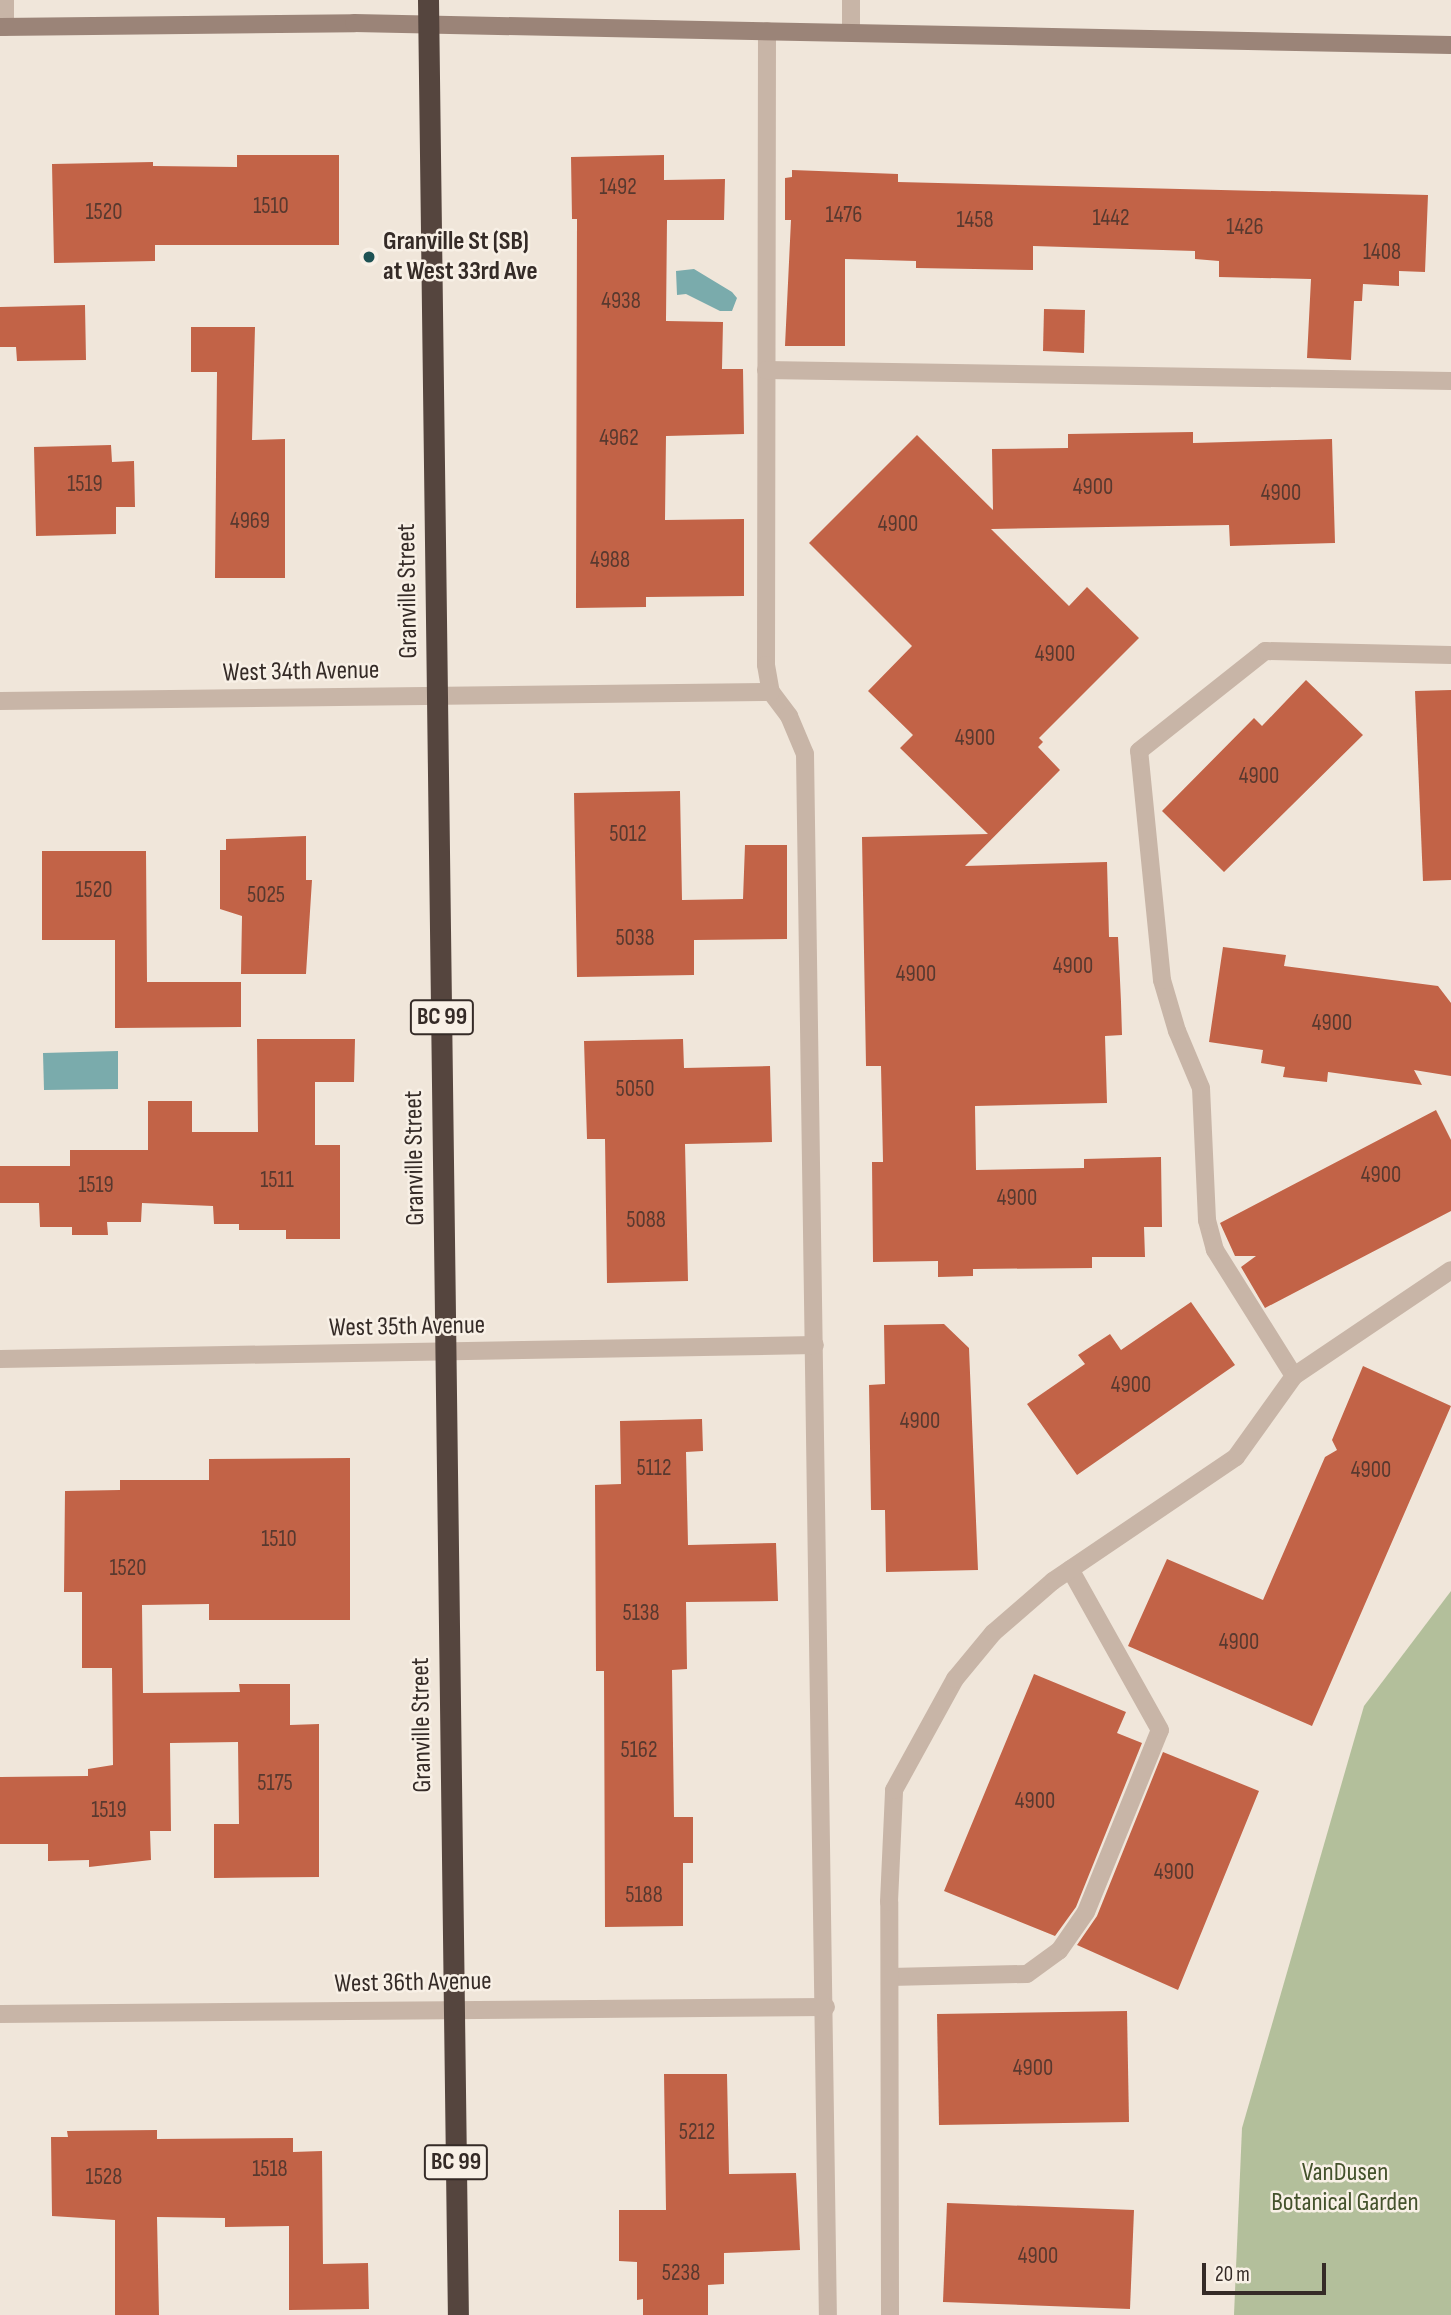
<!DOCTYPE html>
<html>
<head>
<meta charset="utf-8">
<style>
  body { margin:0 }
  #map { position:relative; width:1451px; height:2315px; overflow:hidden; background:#f0e6da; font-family:"Sofia Sans Condensed",sans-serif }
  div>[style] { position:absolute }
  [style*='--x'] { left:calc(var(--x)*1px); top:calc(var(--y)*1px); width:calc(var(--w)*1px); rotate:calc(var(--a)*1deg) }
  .green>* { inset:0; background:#b3bf9b }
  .water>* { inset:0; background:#7aabac }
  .building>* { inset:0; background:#c26347 }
  .lane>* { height:18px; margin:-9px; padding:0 9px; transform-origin:9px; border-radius:9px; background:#c8b5a7 }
  .street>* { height:18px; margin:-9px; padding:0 9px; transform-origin:9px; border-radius:9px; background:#c8b5a7 }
  .secondary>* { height:18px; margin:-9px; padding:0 9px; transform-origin:9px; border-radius:9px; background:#9b8478 }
  .highway>* { height:21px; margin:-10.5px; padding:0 10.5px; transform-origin:10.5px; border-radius:10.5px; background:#55453e }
  .dots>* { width:19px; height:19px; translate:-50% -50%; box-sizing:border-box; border:4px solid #f8f0e6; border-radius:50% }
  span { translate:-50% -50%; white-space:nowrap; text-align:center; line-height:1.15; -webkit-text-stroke:5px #f8f0e6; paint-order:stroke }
  .number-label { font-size:23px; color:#58392f }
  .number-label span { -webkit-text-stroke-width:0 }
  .shield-label span { padding:2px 5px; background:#f8f0e6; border:2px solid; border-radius:5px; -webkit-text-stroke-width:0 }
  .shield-label { font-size:24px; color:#352b27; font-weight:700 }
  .poi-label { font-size:26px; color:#352b27; font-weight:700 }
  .left { translate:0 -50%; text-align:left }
  .street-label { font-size:26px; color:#352b27 }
  .park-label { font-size:26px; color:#44522c }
  .scale { position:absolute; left:1202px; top:2263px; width:124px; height:32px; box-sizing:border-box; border:4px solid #352b27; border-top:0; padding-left:9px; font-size:21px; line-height:24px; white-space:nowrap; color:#352b27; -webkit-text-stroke:5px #f8f0e6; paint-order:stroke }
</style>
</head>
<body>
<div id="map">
  <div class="green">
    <div style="clip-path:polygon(1451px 1591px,1451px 2315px,1234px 2315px,1242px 2128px,1364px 1706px)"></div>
  </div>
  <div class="water">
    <div style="clip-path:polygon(694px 269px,732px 292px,737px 298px,732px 311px,720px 311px,686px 294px,677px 295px,676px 271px)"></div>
    <div style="clip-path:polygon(118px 1051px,118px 1089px,44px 1090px,43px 1053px)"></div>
  </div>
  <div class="building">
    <div style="clip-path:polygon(237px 155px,339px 155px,339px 245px,155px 245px,155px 261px,54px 263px,52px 164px,153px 162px,153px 166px,237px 167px)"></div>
    <div style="clip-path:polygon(664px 155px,664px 180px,725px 179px,724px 220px,667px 220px,666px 321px,723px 322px,722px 369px,743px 369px,744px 434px,666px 436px,665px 520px,744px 519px,744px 596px,646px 597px,646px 607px,576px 608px,577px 219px,572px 219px,571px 157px)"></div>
    <div style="clip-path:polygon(792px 170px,898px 174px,898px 182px,1428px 195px,1425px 272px,1399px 271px,1399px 286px,1363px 284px,1362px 301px,1354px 301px,1351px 360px,1307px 358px,1311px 279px,1219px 277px,1219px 261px,1195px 259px,1195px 251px,1033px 246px,1033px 270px,916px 268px,916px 261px,845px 259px,845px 346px,785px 346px,791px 220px,785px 220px,785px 178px,792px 177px)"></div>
    <div style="clip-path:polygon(85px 305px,86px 360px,17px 361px,16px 347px,0 347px,0 307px)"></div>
    <div style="clip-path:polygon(1044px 309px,1085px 310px,1084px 353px,1043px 351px)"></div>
    <div style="clip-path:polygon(191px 327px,255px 327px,252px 440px,285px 439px,285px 578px,215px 578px,217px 372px,191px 372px)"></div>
    <div style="clip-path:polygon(1193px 432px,1193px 443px,1332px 439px,1335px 543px,1230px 546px,1229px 525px,991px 529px,1069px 606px,1087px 587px,1139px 638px,1039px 738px,1043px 742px,1038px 747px,1060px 770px,965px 866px,1107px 862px,1109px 937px,1118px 937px,1121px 1002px,1122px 1035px,1105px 1036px,1107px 1103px,975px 1106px,976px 1170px,1084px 1168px,1084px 1159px,1161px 1157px,1162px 1227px,1144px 1227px,1145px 1257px,1092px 1257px,1092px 1268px,973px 1269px,973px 1276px,938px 1277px,938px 1261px,873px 1262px,872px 1162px,883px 1162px,881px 1066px,866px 1066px,862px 837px,988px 834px,900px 748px,913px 735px,868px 691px,912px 646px,809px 543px,917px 435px,993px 510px,992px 449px,1068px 448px,1068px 434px)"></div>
    <div style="clip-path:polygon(111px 445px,112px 462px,134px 461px,135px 507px,116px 507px,116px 534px,36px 536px,34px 447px)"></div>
    <div style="clip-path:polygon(1306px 680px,1363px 735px,1224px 872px,1162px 811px,1254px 718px,1262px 726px)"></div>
    <div style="clip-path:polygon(1451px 690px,1451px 880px,1423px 881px,1415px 691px)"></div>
    <div style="clip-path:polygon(680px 791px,682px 900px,743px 899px,745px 845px,787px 845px,787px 939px,694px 940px,694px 975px,577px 977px,574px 793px)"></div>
    <div style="clip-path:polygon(306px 836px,306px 880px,312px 880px,306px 974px,241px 974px,242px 916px,220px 909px,220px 850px,226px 850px,226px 839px)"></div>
    <div style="clip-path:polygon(42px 851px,146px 851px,147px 982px,241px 982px,241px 1027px,115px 1028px,115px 940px,42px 940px)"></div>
    <div style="clip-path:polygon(1223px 947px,1286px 955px,1284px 966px,1438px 986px,1451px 1003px,1451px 1076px,1414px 1070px,1422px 1085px,1328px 1072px,1327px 1082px,1283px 1077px,1285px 1067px,1261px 1063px,1263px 1050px,1209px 1042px)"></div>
    <div style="clip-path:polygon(257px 1039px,355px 1039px,354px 1082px,315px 1082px,315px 1145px,340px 1145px,340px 1239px,286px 1239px,286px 1230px,239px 1230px,239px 1224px,214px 1224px,213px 1206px,142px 1203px,141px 1222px,107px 1222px,108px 1235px,72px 1235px,72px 1227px,40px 1227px,39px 1203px,0 1203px,0 1166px,70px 1166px,70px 1150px,148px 1150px,148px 1101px,192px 1101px,192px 1132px,258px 1132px)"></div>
    <div style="clip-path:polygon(683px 1039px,684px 1068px,770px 1066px,772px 1142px,685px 1144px,688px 1281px,607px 1283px,605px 1139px,587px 1139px,584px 1041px)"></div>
    <div style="clip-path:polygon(1436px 1110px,1451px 1140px,1451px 1211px,1265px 1308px,1241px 1267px,1256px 1256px,1235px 1256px,1220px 1223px)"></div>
    <div style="clip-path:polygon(1191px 1302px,1235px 1365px,1077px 1475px,1027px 1404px,1085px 1364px,1078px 1355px,1110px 1334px,1121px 1350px)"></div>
    <div style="clip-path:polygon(944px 1324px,969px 1348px,978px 1570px,886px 1572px,885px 1510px,871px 1510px,869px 1385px,885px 1384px,884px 1325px)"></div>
    <div style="clip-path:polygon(1363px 1366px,1451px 1406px,1312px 1726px,1128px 1646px,1167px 1559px,1263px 1600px,1325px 1457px,1337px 1450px,1332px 1440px)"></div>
    <div style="clip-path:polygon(702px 1419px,703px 1451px,686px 1452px,688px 1545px,776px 1543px,778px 1601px,686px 1602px,687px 1669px,672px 1670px,674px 1817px,693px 1817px,693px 1863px,683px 1863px,683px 1926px,605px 1927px,604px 1671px,596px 1671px,595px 1485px,621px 1484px,620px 1421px)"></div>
    <div style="clip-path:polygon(350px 1458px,350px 1620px,209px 1620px,209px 1604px,142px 1605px,143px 1693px,240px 1692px,239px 1684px,290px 1684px,290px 1725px,319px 1724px,319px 1877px,214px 1878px,214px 1824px,239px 1824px,238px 1742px,170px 1743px,171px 1831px,150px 1831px,151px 1860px,89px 1867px,89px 1860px,48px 1861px,48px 1844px,0 1844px,0 1777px,88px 1776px,88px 1769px,113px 1765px,112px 1668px,82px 1668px,82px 1592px,64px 1592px,65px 1491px,120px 1490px,120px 1480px,209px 1480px,209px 1459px)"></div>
    <div style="clip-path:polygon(1034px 1674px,1126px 1712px,1117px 1733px,1142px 1743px,1076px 1907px,1055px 1936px,944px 1891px)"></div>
    <div style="clip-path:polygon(1163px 1752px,1259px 1791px,1178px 1990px,1077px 1945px,1097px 1916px)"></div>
    <div style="clip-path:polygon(1127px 2011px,1129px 2122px,939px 2125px,937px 2014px)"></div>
    <div style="clip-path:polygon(664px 2074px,727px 2074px,729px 2174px,796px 2173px,800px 2250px,724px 2253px,724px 2284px,708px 2285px,708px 2315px,643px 2315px,643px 2299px,637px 2300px,637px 2262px,619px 2261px,619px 2210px,666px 2210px)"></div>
    <div style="clip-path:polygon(157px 2130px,157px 2139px,293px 2138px,293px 2152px,322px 2151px,323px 2264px,368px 2263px,369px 2309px,289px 2310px,289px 2226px,225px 2227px,225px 2218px,157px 2217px,159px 2315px,115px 2315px,115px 2220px,52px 2216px,51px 2137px,68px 2137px,67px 2131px)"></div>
    <div style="clip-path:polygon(947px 2203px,1134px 2210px,1130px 2309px,943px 2302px)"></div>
  </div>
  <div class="lane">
    <div style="--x:5;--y:0;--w:27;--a:90"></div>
    <div style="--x:851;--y:0;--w:32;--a:90"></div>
    <div style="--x:767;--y:31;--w:634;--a:90.09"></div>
    <div style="--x:766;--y:665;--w:27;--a:80"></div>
    <div style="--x:771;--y:692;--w:30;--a:53"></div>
    <div style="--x:789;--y:716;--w:41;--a:67.2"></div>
    <div style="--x:805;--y:754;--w:1561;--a:89.16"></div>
    <div style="--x:766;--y:370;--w:685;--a:0.92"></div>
    <div style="--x:1294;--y:1376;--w:149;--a:-122.1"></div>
    <div style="--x:1215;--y:1250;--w:31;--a:-105"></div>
    <div style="--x:1207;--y:1220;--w:132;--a:-92.6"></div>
    <div style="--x:1201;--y:1088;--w:62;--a:-112.8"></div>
    <div style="--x:1177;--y:1031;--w:53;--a:-106.4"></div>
    <div style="--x:1162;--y:980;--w:230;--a:-95.7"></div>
    <div style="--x:1139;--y:751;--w:161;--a:-38.4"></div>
    <div style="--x:1265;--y:651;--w:186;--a:1.2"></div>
    <div style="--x:890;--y:1977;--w:137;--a:-1.3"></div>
    <div style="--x:1027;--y:1974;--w:39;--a:-36"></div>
    <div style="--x:1059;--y:1951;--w:47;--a:-55.3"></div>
    <div style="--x:1086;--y:1912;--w:196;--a:-67.9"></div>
    <div style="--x:1160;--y:1730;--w:184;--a:-119.2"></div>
    <div style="--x:890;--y:2315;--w:413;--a:-90.1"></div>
    <div style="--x:889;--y:1902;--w:112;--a:-87.4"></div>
    <div style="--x:894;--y:1790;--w:127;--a:-61.2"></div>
    <div style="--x:955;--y:1679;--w:60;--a:-50.4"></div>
    <div style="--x:993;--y:1633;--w:79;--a:-40.9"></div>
    <div style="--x:1053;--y:1581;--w:221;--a:-34.1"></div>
    <div style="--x:1236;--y:1457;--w:100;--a:-54.4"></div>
    <div style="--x:1294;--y:1376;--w:189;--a:-34"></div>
  </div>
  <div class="street">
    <div style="--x:0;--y:701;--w:771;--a:-0.67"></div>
    <div style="--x:0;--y:1359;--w:815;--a:-0.98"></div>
    <div style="--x:0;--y:2014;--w:826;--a:-0.49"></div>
  </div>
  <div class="secondary">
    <div style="--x:0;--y:27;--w:354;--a:-0.6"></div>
    <div style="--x:354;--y:23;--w:1097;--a:1.15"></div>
  </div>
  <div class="highway">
    <div style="--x:428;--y:0;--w:2315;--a:89.26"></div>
  </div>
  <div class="dots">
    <div style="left:369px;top:257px;background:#1e5254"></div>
  </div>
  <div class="number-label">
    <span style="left:618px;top:187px">1492</span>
    <span style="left:271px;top:206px">1510</span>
    <span style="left:104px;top:212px">1520</span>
    <span style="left:844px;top:215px">1476</span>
    <span style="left:1111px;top:218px">1442</span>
    <span style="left:975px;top:220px">1458</span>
    <span style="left:1245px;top:227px">1426</span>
    <span style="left:1382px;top:252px">1408</span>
    <span style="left:621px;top:301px">4938</span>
    <span style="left:619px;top:438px">4962</span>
    <span style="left:85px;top:484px">1519</span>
    <span style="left:1093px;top:487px">4900</span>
    <span style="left:1281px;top:493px">4900</span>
    <span style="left:250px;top:521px">4969</span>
    <span style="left:898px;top:524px">4900</span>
    <span style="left:610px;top:560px">4988</span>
    <span style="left:1055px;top:654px">4900</span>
    <span style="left:975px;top:738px">4900</span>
    <span style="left:1259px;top:776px">4900</span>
    <span style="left:628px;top:834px">5012</span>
    <span style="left:94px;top:890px">1520</span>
    <span style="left:266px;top:895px">5025</span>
    <span style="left:635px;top:938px">5038</span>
    <span style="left:1073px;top:966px">4900</span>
    <span style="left:916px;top:974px">4900</span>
    <span style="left:1332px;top:1023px">4900</span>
    <span style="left:635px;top:1089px">5050</span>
    <span style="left:1381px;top:1175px">4900</span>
    <span style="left:277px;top:1180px">1511</span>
    <span style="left:96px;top:1185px">1519</span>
    <span style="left:1017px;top:1198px">4900</span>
    <span style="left:646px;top:1220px">5088</span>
    <span style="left:1131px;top:1385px">4900</span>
    <span style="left:920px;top:1421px">4900</span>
    <span style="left:654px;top:1468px">5112</span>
    <span style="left:1371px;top:1470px">4900</span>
    <span style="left:279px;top:1539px">1510</span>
    <span style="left:128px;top:1568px">1520</span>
    <span style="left:641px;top:1613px">5138</span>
    <span style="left:1239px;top:1642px">4900</span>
    <span style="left:639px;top:1750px">5162</span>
    <span style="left:275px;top:1783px">5175</span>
    <span style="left:1035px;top:1801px">4900</span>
    <span style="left:109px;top:1810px">1519</span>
    <span style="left:1174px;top:1872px">4900</span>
    <span style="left:644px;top:1895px">5188</span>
    <span style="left:1033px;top:2068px">4900</span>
    <span style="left:697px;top:2132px">5212</span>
    <span style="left:270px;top:2169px">1518</span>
    <span style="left:104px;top:2177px">1528</span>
    <span style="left:1038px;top:2256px">4900</span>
    <span style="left:681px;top:2273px">5238</span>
  </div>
  <div class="shield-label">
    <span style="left:442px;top:1017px">BC 99</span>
    <span style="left:456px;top:2162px">BC 99</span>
  </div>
  <div class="poi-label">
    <span class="left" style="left:383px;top:257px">Granville St (SB)<br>at West 33rd Ave</span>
  </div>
  <div class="street-label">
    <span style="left:408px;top:591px;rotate:-91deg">Granville Street</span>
    <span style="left:301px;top:672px;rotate:-1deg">West 34th Avenue</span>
    <span style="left:415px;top:1158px;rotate:-91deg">Granville Street</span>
    <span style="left:407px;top:1327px;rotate:-1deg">West 35th Avenue</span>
    <span style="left:422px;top:1725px;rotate:-91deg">Granville Street</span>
    <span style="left:413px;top:1983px;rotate:-1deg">West 36th Avenue</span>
  </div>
  <div class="park-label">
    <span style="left:1345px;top:2188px">VanDusen<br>Botanical Garden</span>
  </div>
  <div class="scale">20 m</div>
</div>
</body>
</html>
